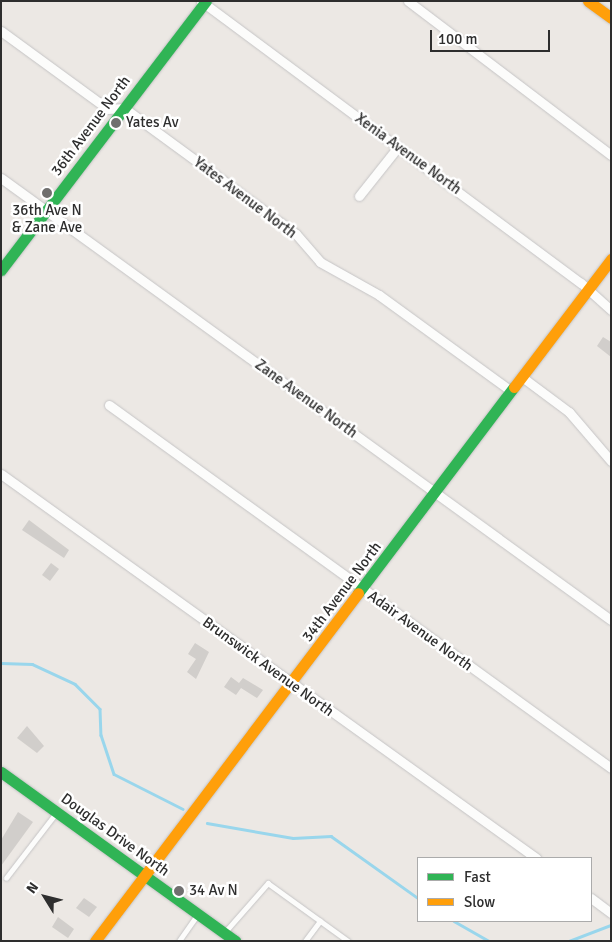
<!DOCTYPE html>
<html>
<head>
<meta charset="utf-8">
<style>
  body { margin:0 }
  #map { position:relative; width:612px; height:942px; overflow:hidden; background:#ece8e4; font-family:Signika,sans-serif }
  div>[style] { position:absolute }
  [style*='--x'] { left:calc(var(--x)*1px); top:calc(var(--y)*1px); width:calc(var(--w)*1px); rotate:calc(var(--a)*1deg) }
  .stream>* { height:2.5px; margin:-1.25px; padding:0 1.25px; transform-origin:1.25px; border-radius:1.25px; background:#99d6ec }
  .building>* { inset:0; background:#d1cecb }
  .roads { filter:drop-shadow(0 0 1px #c5c4c5) drop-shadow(0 0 1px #c5c4c5) }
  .lane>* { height:4.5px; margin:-2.25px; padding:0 2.25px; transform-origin:2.25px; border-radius:2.25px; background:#fcfcfb }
  .street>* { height:9px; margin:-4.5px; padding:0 4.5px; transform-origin:4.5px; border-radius:4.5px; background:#fcfcfb }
  .fast>* { height:11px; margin:-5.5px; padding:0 5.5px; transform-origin:5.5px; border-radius:5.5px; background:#30b455 }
  .slow>* { height:11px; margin:-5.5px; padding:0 5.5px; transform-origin:5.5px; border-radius:5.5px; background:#ff9f0a }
  .dots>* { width:14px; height:14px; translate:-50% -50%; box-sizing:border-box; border:2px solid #fff; border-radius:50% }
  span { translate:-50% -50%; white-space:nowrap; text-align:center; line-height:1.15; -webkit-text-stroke:5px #fff; paint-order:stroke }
  .poi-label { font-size:15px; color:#2e2e2e }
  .left { translate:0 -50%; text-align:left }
  .street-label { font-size:15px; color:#2e2e2e }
  .frame { position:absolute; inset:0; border:2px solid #2e2e2e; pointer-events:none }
  .legend { position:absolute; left:417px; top:857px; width:175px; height:65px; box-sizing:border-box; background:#fff; border:1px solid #ababab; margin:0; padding:6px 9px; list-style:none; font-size:15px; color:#2e2e2e }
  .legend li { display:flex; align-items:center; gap:10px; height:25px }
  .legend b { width:25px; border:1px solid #ababab }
  .north { position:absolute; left:20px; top:872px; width:50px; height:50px; -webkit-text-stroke:4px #fff; paint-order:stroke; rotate:306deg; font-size:14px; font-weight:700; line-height:20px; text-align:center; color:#2e2e2e }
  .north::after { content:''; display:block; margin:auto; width:18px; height:22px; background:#2e2e2e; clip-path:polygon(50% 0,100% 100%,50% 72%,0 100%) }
  .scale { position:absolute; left:430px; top:30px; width:120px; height:22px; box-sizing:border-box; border:2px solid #2e2e2e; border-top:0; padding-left:6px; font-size:15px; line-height:18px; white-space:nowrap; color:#2e2e2e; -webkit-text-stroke:4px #fff; paint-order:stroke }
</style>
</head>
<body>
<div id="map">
  <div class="stream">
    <div style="--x:1;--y:663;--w:31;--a:2"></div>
    <div style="--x:32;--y:664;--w:47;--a:24.9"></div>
    <div style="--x:75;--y:684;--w:35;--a:45"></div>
    <div style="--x:100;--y:709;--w:26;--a:88"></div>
    <div style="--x:101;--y:735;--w:41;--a:71.6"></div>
    <div style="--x:114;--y:774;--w:77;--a:26.9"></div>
    <div style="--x:207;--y:823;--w:87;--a:9.9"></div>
    <div style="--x:293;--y:838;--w:38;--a:-3"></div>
    <div style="--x:331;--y:836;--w:107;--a:35.5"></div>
    <div style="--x:454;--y:921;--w:40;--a:29.7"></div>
    <div style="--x:569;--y:941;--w:45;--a:-20.9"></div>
  </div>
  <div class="building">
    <div style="clip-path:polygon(603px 337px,611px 342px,611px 357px,597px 346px)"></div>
    <div style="clip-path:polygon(29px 520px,69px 550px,64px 558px,22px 530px)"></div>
    <div style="clip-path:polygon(51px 563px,59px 569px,50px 581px,42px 575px)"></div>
    <div style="clip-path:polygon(195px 643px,209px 652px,196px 679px,187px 672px,196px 659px,188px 654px)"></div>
    <div style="clip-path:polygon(231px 677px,239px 683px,243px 678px,263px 690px,257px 698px,241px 688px,236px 695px,224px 687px)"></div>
    <div style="clip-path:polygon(27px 726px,44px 746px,37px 753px,17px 738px)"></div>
    <div style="clip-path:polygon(18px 812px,33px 822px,1px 866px,1px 840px)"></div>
    <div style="clip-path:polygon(84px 898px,97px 907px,89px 917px,76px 908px)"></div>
    <div style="clip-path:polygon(58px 917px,74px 929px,68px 938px,52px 927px)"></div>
  </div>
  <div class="roads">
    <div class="lane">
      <div style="--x:6;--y:878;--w:82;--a:-52.4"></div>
      <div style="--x:225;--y:932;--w:65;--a:-48.7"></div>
      <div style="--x:268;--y:883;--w:99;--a:35.9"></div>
      <div style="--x:179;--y:941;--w:32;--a:-55"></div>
      <div style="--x:305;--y:941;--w:25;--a:-53"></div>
    </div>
    <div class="street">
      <div style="--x:201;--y:1;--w:473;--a:36.6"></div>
      <div style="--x:581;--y:283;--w:40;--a:42"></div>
      <div style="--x:408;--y:1;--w:255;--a:37.2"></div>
      <div style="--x:1;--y:31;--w:132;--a:36.1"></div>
      <div style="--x:108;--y:109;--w:16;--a:-4"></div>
      <div style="--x:124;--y:108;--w:213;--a:36.2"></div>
      <div style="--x:296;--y:234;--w:37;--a:49"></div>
      <div style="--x:320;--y:262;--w:68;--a:29.2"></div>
      <div style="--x:379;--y:295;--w:163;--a:36"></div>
      <div style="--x:1;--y:178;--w:753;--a:35.93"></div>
      <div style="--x:359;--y:196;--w:63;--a:-51.5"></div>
      <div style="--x:522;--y:377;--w:59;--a:36.7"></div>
      <div style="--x:569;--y:412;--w:65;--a:49.4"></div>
      <div style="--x:109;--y:405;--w:619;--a:35.87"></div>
      <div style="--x:1;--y:474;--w:659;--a:35.67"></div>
      <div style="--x:591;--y:898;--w:25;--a:37"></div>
    </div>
    <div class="fast">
      <div style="--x:1;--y:270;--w:338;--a:-52.7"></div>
      <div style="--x:358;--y:593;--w:258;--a:-52.9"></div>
      <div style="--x:1;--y:772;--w:289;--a:35.8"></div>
    </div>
    <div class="slow">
      <div style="--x:588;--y:1;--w:29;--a:36"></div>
      <div style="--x:514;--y:387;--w:161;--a:-52.8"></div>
      <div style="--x:95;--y:941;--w:436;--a:-52.9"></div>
    </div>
  </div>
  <div class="dots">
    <div style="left:116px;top:123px;background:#706f6e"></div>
    <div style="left:47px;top:193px;background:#706f6e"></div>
    <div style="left:179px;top:891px;background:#706f6e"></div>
  </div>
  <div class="poi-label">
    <span class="left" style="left:126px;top:123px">Yates Av</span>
    <span style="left:47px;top:219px">36th Ave N<br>&amp; Zane Ave</span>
    <span class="left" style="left:189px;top:891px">34 Av N</span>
  </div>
  <div class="street-label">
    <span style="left:91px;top:126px;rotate:-53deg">36th Avenue North</span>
    <span style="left:408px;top:154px;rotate:36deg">Xenia Avenue North</span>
    <span style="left:245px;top:198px;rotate:37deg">Yates Avenue North</span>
    <span style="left:306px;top:399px;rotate:36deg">Zane Avenue North</span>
    <span style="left:342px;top:592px;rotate:-53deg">34th Avenue North</span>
    <span style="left:420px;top:631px;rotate:36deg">Adair Avenue North</span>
    <span style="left:268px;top:667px;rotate:36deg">Brunswick Avenue North</span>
    <span style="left:115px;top:835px;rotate:36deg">Douglas Drive North</span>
  </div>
  <div class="frame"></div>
  <ul class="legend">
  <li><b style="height:6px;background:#30b455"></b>Fast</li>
  <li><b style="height:6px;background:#ff9f0a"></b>Slow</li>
  </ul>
  <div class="north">N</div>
  <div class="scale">100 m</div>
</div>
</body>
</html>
